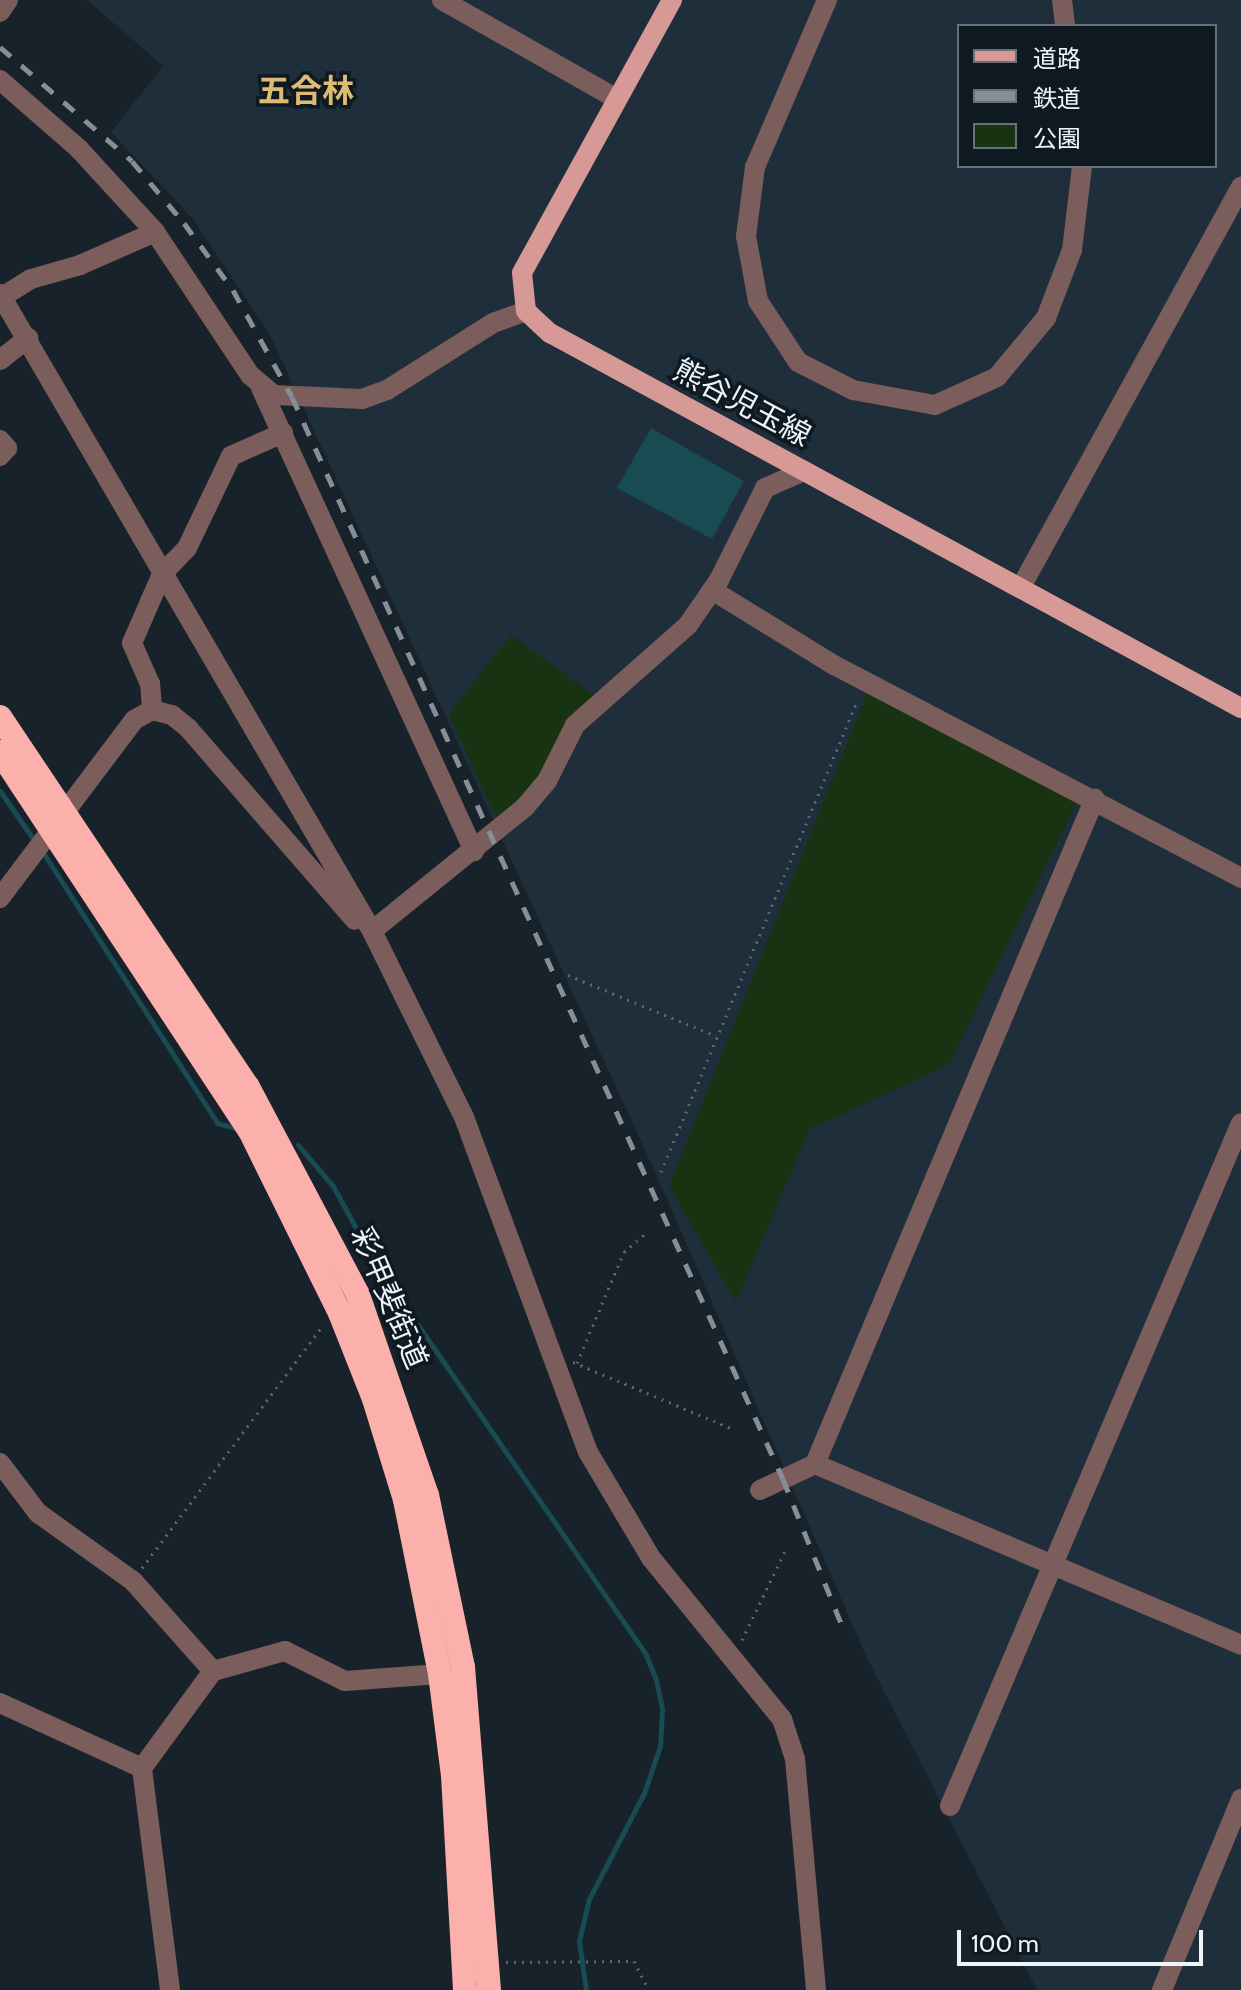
<!DOCTYPE html>
<html>
<head>
<meta charset="utf-8">
<style>
  body { margin:0 }
  #map { position:relative; width:1241px; height:1990px; overflow:hidden; background:#18222b; font-family:Cabin,"Noto Sans JP",sans-serif }
  div>[style] { position:absolute }
  [style*='--x'] { left:calc(var(--x)*1px); top:calc(var(--y)*1px); width:calc(var(--w)*1px); rotate:calc(var(--a)*1deg) }
  .built>* { inset:0; background:#1e2e3b }
  .green>* { inset:0; background:#183311 }
  .water>* { inset:0; background:#194b52 }
  .stream>* { height:5px; margin:-2.5px; padding:0 2.5px; transform-origin:2.5px; border-radius:2.5px; background:#194b52 }
  .path>* { height:3px; margin-top:-1.5px; transform-origin:0; background:repeating-linear-gradient(90deg,#5d666e 0 2px,transparent 0 8px) }
  .minor>* { height:20px; margin:-10px; padding:0 10px; transform-origin:10px; border-radius:10px; background:#7b5d5b }
  .major>* { height:20px; margin:-10px; padding:0 10px; transform-origin:10px; border-radius:10px; background:#d79995 }
  .highway>* { height:24px; margin:-12px; padding:0 12px; transform-origin:12px; border-radius:12px; background:#fcb0ac }
  .rail>* { height:5px; margin-top:-2.5px; transform-origin:0; background:repeating-linear-gradient(90deg,#868e96 0 14px,transparent 0 28px) }
  span { translate:-50% -50%; white-space:nowrap; text-align:center; line-height:1.15; -webkit-text-stroke:7px #0e1921; paint-order:stroke }
  .street-label { font-size:30px; color:#edf4fa }
  .neighbourhood-label { font-size:32px; color:#deba72; font-weight:700 }
  .legend { position:absolute; left:957px; top:24px; width:260px; height:144px; box-sizing:border-box; background:#0e1921; border:2px solid #677178; margin:0; padding:10px 14px; list-style:none; font-size:24px; color:#edf4fa }
  .legend li { display:flex; align-items:center; gap:16px; height:40px }
  .legend b { width:40px; border:2px solid #677178 }
  .scale { position:absolute; left:957px; top:1930px; width:246px; height:36px; box-sizing:border-box; border:4px solid #edf4fa; border-top:0; padding-left:10px; font-size:24px; line-height:28px; white-space:nowrap; color:#edf4fa; -webkit-text-stroke:6px #0e1921; paint-order:stroke }
</style>
</head>
<body>
<div id="map">
  <div class="built">
    <div style="clip-path:polygon(evenodd,87px 0,1241px 0,1241px 1990px,1037px 1990px,867px 1658px,656px 1174px,270px 335px,193px 219px,111px 132px,163px 66px,87px 0,959px 26px,1215px 26px,1215px 166px,959px 166px,959px 26px)"></div>
  </div>
  <div class="green">
    <div style="clip-path:polygon(511px 635px,595px 696px,523px 804px,496px 817px,449px 714px)"></div>
    <div style="clip-path:polygon(868px 691px,1079px 798px,949px 1065px,810px 1129px,736px 1302px,669px 1186px)"></div>
  </div>
  <div class="water">
    <div style="clip-path:polygon(651px 428px,744px 481px,712px 539px,617px 488px)"></div>
  </div>
  <div class="stream">
    <div style="--x:0;--y:791;--w:63;--a:55.3"></div>
    <div style="--x:42;--y:851;--w:323;--a:57.2"></div>
    <div style="--x:217;--y:1123;--w:23;--a:15"></div>
    <div style="--x:298;--y:1145;--w:54;--a:49.5"></div>
    <div style="--x:333;--y:1186;--w:88;--a:61.4"></div>
    <div style="--x:375;--y:1263;--w:477;--a:55.3"></div>
    <div style="--x:646;--y:1655;--w:27;--a:68"></div>
    <div style="--x:656;--y:1680;--w:30;--a:78"></div>
    <div style="--x:662;--y:1709;--w:37;--a:93"></div>
    <div style="--x:660;--y:1746;--w:50;--a:108.8"></div>
    <div style="--x:644;--y:1793;--w:119;--a:117.4"></div>
    <div style="--x:589;--y:1899;--w:43;--a:103.4"></div>
    <div style="--x:579;--y:1941;--w:49;--a:81.9"></div>
  </div>
  <div class="path">
    <div style="--x:568;--y:975;--w:160;--a:22.4"></div>
    <div style="--x:661;--y:1172;--w:512;--a:-67.39"></div>
    <div style="--x:573;--y:1362;--w:173;--a:22.7"></div>
    <div style="--x:577;--y:1363;--w:121;--a:-67.1"></div>
    <div style="--x:624;--y:1252;--w:30;--a:-41"></div>
    <div style="--x:142;--y:1568;--w:304;--a:-53.3"></div>
    <div style="--x:742;--y:1640;--w:99;--a:-64.2"></div>
    <div style="--x:506;--y:1962;--w:128;--a:-0.4"></div>
    <div style="--x:634;--y:1961;--w:33;--a:63"></div>
  </div>
  <div class="minor">
    <div style="--x:442;--y:0;--w:201;--a:29.5"></div>
    <div style="--x:827;--y:0;--w:182;--a:113.3"></div>
    <div style="--x:755;--y:167;--w:70;--a:97.4"></div>
    <div style="--x:746;--y:236;--w:66;--a:79.5"></div>
    <div style="--x:758;--y:301;--w:73;--a:56.7"></div>
    <div style="--x:798;--y:362;--w:62;--a:27"></div>
    <div style="--x:853;--y:390;--w:83;--a:10.4"></div>
    <div style="--x:935;--y:405;--w:68;--a:-24.3"></div>
    <div style="--x:997;--y:377;--w:77;--a:-50.3"></div>
    <div style="--x:1046;--y:318;--w:73;--a:-69.1"></div>
    <div style="--x:1072;--y:250;--w:85;--a:-83.2"></div>
    <div style="--x:1062;--y:0;--w:26;--a:83"></div>
    <div style="--x:0;--y:12;--w:14;--a:-56"></div>
    <div style="--x:0;--y:80;--w:105;--a:41.1"></div>
    <div style="--x:79;--y:149;--w:113;--a:47.5"></div>
    <div style="--x:155;--y:232;--w:172;--a:56.4"></div>
    <div style="--x:250;--y:375;--w:31;--a:40"></div>
    <div style="--x:274;--y:395;--w:88;--a:2.6"></div>
    <div style="--x:362;--y:399;--w:27;--a:-20"></div>
    <div style="--x:387;--y:390;--w:125;--a:-32.3"></div>
    <div style="--x:493;--y:323;--w:35;--a:-20"></div>
    <div style="--x:0;--y:294;--w:738;--a:59.72"></div>
    <div style="--x:372;--y:931;--w:208;--a:63.7"></div>
    <div style="--x:464;--y:1117;--w:357;--a:69.7"></div>
    <div style="--x:588;--y:1452;--w:123;--a:59.3"></div>
    <div style="--x:651;--y:1558;--w:208;--a:50.9"></div>
    <div style="--x:782;--y:1719;--w:42;--a:72"></div>
    <div style="--x:795;--y:1759;--w:232;--a:84.8"></div>
    <div style="--x:2;--y:297;--w:34;--a:-32"></div>
    <div style="--x:31;--y:279;--w:51;--a:-15.9"></div>
    <div style="--x:80;--y:265;--w:82;--a:-23.7"></div>
    <div style="--x:0;--y:360;--w:36;--a:-38"></div>
    <div style="--x:261;--y:388;--w:510;--a:65.3"></div>
    <div style="--x:0;--y:440;--w:11;--a:49"></div>
    <div style="--x:7;--y:448;--w:11;--a:131"></div>
    <div style="--x:1021;--y:587;--w:457;--a:-61.2"></div>
    <div style="--x:712;--y:590;--w:143;--a:31.6"></div>
    <div style="--x:834;--y:665;--w:459;--a:27.6"></div>
    <div style="--x:152;--y:710;--w:26;--a:-94"></div>
    <div style="--x:150;--y:684;--w:45;--a:-113.7"></div>
    <div style="--x:132;--y:643;--w:75;--a:-66.5"></div>
    <div style="--x:162;--y:574;--w:36;--a:-46"></div>
    <div style="--x:187;--y:548;--w:102;--a:-64.4"></div>
    <div style="--x:231;--y:456;--w:57;--a:-23.9"></div>
    <div style="--x:0;--y:898;--w:223;--a:-53"></div>
    <div style="--x:134;--y:720;--w:21;--a:-29"></div>
    <div style="--x:152;--y:710;--w:21;--a:14"></div>
    <div style="--x:172;--y:715;--w:21;--a:39"></div>
    <div style="--x:188;--y:728;--w:254;--a:49"></div>
    <div style="--x:372;--y:931;--w:197;--a:-39"></div>
    <div style="--x:525;--y:807;--w:34;--a:-50"></div>
    <div style="--x:547;--y:781;--w:63;--a:-63.4"></div>
    <div style="--x:575;--y:725;--w:151;--a:-41.5"></div>
    <div style="--x:688;--y:625;--w:55;--a:-55.4"></div>
    <div style="--x:719;--y:580;--w:103;--a:-63.4"></div>
    <div style="--x:765;--y:488;--w:43;--a:-23.6"></div>
    <div style="--x:0;--y:1463;--w:63;--a:52.8"></div>
    <div style="--x:38;--y:1513;--w:117;--a:35.6"></div>
    <div style="--x:133;--y:1581;--w:120;--a:48.4"></div>
    <div style="--x:815;--y:1464;--w:463;--a:23"></div>
    <div style="--x:760;--y:1490;--w:61;--a:-25.3"></div>
    <div style="--x:815;--y:1464;--w:722;--a:-67.2"></div>
    <div style="--x:0;--y:1703;--w:156;--a:24.6"></div>
    <div style="--x:950;--y:1806;--w:742;--a:-66.92"></div>
    <div style="--x:170;--y:1990;--w:224;--a:-97.2"></div>
    <div style="--x:142;--y:1768;--w:120;--a:-53.8"></div>
    <div style="--x:213;--y:1671;--w:75;--a:-15.5"></div>
    <div style="--x:285;--y:1651;--w:67;--a:26.6"></div>
    <div style="--x:345;--y:1681;--w:95;--a:-4.2"></div>
    <div style="--x:1162;--y:1990;--w:207;--a:-67.5"></div>
  </div>
  <div class="major">
    <div style="--x:672;--y:0;--w:311;--a:118.8"></div>
    <div style="--x:522;--y:273;--w:38;--a:84"></div>
    <div style="--x:526;--y:311;--w:33;--a:43"></div>
    <div style="--x:550;--y:333;--w:786;--a:28.49"></div>
  </div>
  <div class="highway">
    <div style="--x:0;--y:717;--w:445;--a:56.2"></div>
    <div style="--x:248;--y:1087;--w:235;--a:62.1"></div>
    <div style="--x:358;--y:1295;--w:212;--a:71"></div>
    <div style="--x:427;--y:1495;--w:176;--a:78.2"></div>
    <div style="--x:463;--y:1667;--w:324;--a:85.4"></div>
    <div style="--x:0;--y:752;--w:452;--a:56.6"></div>
    <div style="--x:249;--y:1129;--w:205;--a:63.7"></div>
    <div style="--x:340;--y:1313;--w:92;--a:68.4"></div>
    <div style="--x:374;--y:1399;--w:106;--a:72.9"></div>
    <div style="--x:405;--y:1500;--w:177;--a:78.6"></div>
    <div style="--x:440;--y:1674;--w:102;--a:82.7"></div>
    <div style="--x:453;--y:1775;--w:215;--a:86.8"></div>
  </div>
  <div class="rail">
    <div style="--x:0;--y:47;--w:174;--a:40.8"></div>
    <div style="--x:132;--y:161;--w:81;--a:50"></div>
    <div style="--x:184;--y:223;--w:83;--a:53.8"></div>
    <div style="--x:233;--y:290;--w:122;--a:61.1"></div>
    <div style="--x:292;--y:397;--w:1188;--a:65.59"></div>
    <div style="--x:783;--y:1479;--w:164;--a:68.1"></div>
  </div>
  <div class="street-label">
    <span style="left:742px;top:403px;rotate:28deg">熊谷児玉線</span>
    <span style="left:389px;top:1298px;rotate:67deg">彩甲斐街道</span>
  </div>
  <div class="neighbourhood-label">
    <span style="left:306px;top:91px">五合林</span>
  </div>
  <ul class="legend">
  <li><b style="height:10px;background:#d79995"></b>道路</li>
  <li><b style="height:10px;background:#868e96"></b>鉄道</li>
  <li><b style="height:22px;background:#183311"></b>公園</li>
  </ul>
  <div class="scale">100 m</div>
</div>
</body>
</html>
